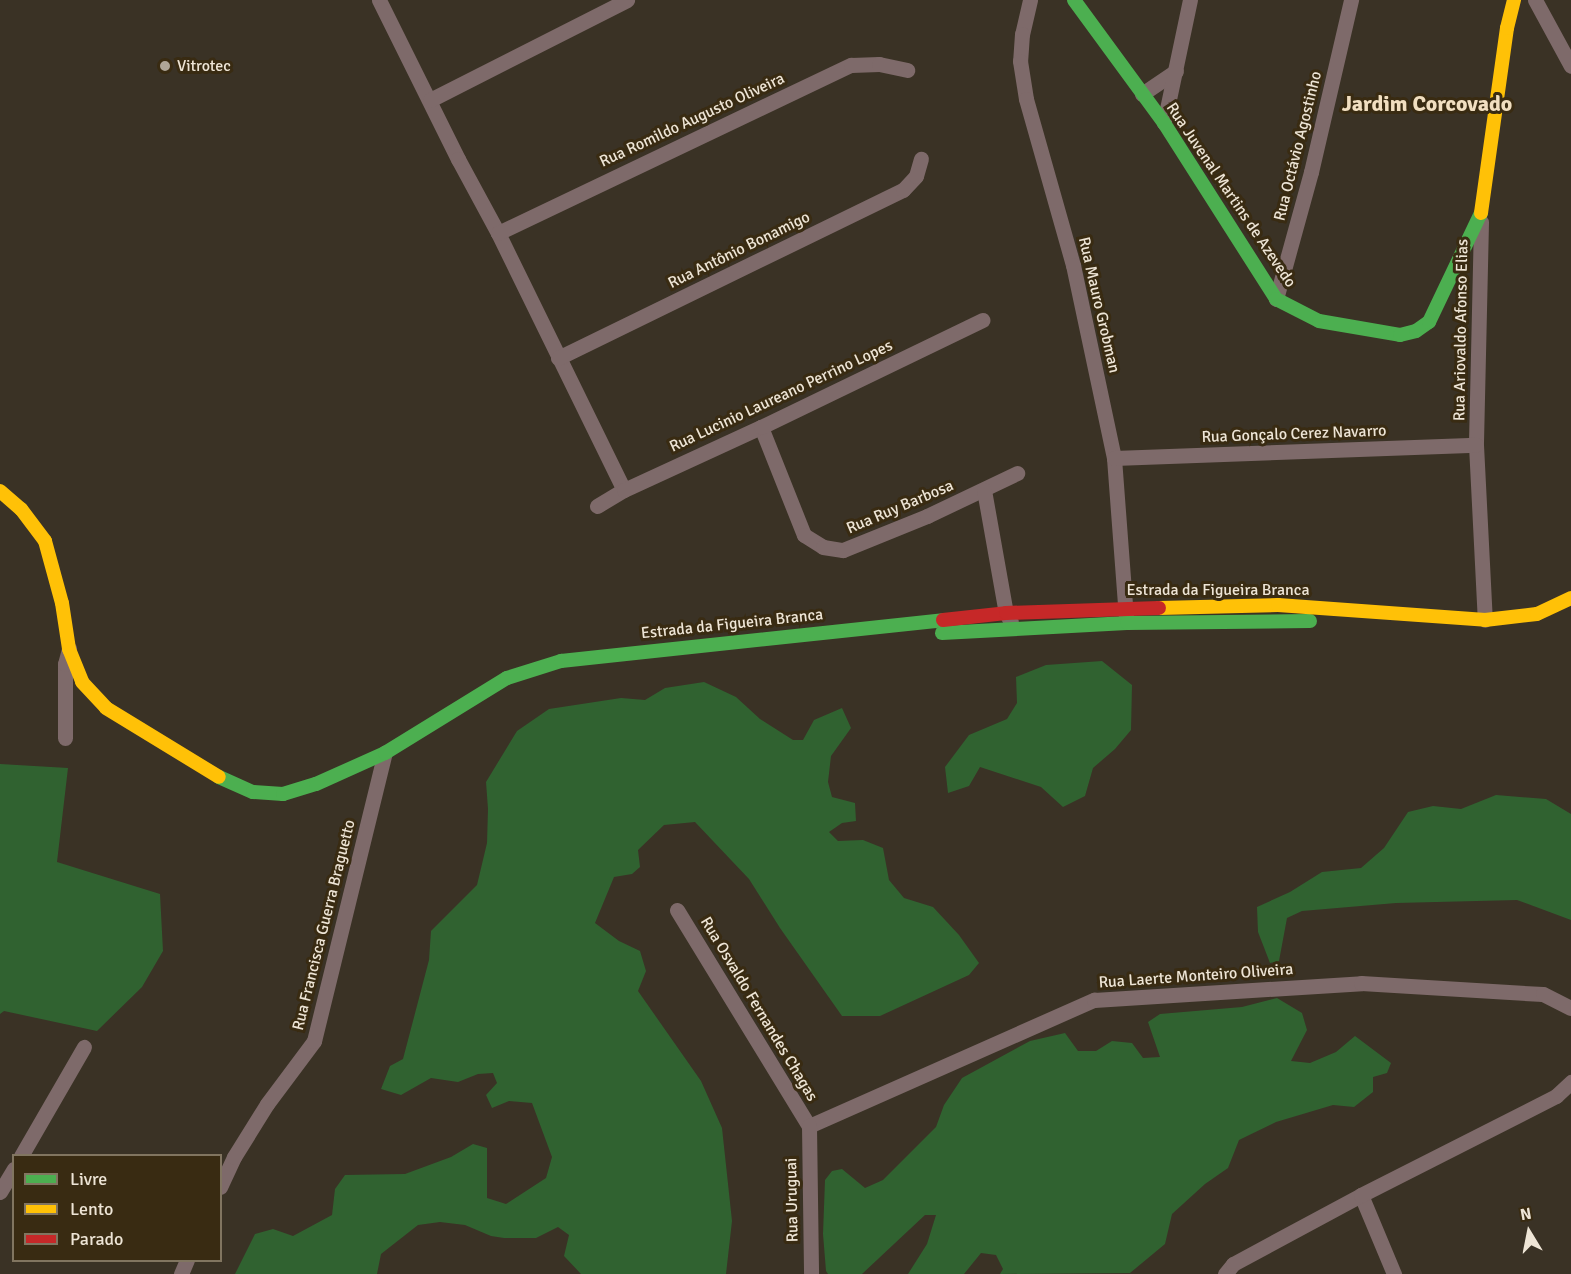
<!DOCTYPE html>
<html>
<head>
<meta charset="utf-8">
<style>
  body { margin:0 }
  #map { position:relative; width:1571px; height:1274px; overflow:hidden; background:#3a3225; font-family:Signika,sans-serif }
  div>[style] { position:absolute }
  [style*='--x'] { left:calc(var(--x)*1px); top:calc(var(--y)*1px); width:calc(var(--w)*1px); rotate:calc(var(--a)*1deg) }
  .green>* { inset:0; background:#306230 }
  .street>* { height:15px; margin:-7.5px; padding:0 7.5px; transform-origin:7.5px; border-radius:7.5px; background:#7e6a6a }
  .fast>* { height:14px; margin:-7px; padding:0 7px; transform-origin:7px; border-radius:7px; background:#4caf50 }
  .slow>* { height:14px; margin:-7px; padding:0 7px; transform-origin:7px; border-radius:7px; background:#ffc107 }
  .jam>* { height:14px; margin:-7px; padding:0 7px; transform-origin:7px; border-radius:7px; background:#c62828 }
  .dots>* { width:16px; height:16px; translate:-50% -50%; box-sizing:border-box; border:3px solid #392b12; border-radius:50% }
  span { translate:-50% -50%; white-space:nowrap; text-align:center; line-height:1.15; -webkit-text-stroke:6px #392b12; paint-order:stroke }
  .poi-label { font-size:16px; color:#eee5d6 }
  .left { translate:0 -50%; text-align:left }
  .street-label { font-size:16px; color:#eee5d6 }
  .district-label { font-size:22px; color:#f1dfc1; font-weight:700 }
  .legend { position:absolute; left:12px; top:1154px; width:210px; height:108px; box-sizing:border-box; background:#392b12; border:2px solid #817560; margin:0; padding:8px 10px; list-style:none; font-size:18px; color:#eee5d6 }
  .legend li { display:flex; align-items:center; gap:12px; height:30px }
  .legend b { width:30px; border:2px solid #817560 }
  .north { position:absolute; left:1499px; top:1202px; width:60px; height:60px; -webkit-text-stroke:4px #392b12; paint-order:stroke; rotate:350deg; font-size:16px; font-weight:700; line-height:24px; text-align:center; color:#eee5d6 }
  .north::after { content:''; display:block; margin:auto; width:21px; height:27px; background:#eee5d6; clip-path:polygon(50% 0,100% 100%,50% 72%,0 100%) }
</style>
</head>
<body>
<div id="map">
  <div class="green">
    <div style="clip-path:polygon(1102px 661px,1132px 685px,1131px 730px,1115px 749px,1093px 768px,1085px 796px,1063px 807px,1041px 787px,980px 767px,969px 786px,948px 793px,945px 767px,969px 735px,1007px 719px,1017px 703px,1016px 677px,1046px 665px)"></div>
    <div style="clip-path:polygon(704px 682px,736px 697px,760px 719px,793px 740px,803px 740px,814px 720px,842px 708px,851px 728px,831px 756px,828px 782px,832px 797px,855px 803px,856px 821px,842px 823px,829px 832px,838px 841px,863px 840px,883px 848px,889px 880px,904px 898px,933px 907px,959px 935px,979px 963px,969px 975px,880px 1016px,842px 1016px,780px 928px,749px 879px,695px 822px,664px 825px,638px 850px,640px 867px,632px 874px,614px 877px,595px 923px,619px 941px,640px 951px,646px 971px,638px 991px,701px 1081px,722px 1128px,732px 1221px,726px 1274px,581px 1274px,564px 1256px,569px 1235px,558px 1227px,536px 1238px,504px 1238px,491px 1236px,465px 1225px,440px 1222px,418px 1225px,381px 1254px,377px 1274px,235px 1274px,255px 1234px,273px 1229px,293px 1236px,332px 1215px,335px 1189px,345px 1175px,405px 1174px,451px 1157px,473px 1144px,487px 1148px,487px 1198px,506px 1204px,546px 1178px,552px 1157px,532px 1103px,509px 1101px,492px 1108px,486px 1095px,497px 1083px,493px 1073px,478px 1074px,458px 1082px,431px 1078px,401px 1095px,381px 1089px,390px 1066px,403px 1059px,429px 960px,431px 931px,477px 885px,487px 843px,488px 809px,486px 782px,517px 731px,549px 709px,621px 698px,645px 700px,665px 688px)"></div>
    <div style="clip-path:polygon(0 764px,68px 768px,57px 862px,160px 894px,163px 951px,142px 987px,97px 1031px,4px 1011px,0 1014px)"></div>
    <div style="clip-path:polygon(1496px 795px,1546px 799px,1571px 814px,1571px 920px,1517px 900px,1396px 903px,1302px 911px,1287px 918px,1279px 961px,1270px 963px,1258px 932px,1257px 907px,1290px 892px,1322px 872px,1361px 868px,1384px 848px,1408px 812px,1433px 806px,1461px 809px)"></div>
    <div style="clip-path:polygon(1277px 998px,1302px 1013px,1307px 1030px,1291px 1061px,1310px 1063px,1336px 1052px,1355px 1036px,1391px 1063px,1387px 1073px,1373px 1077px,1373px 1092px,1354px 1107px,1333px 1105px,1276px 1122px,1239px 1140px,1228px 1168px,1205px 1184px,1172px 1214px,1165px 1244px,1130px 1273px,1000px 1274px,1003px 1269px,996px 1255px,981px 1253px,964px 1274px,908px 1274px,927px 1244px,936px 1215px,925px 1215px,862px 1274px,828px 1274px,826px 1271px,823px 1234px,825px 1180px,832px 1171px,842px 1169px,865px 1188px,883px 1180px,936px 1127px,944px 1105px,962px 1078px,1030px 1041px,1065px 1033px,1078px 1051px,1096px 1051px,1112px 1041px,1132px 1043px,1143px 1058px,1160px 1057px,1148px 1022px,1160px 1014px,1242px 1007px)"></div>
  </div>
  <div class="street">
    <div style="--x:379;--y:0;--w:178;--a:63.6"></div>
    <div style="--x:458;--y:159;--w:84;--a:61.6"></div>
    <div style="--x:498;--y:233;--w:286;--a:63.9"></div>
    <div style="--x:1030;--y:0;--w:35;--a:103"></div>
    <div style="--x:1022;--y:34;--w:27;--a:94"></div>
    <div style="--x:1020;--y:61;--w:38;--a:81"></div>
    <div style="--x:1026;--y:99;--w:173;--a:74.2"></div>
    <div style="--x:1073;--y:265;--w:197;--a:78"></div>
    <div style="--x:1114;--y:458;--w:159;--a:85.7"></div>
    <div style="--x:1535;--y:0;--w:75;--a:61.4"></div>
    <div style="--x:1142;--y:94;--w:41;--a:-34.1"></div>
    <div style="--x:430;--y:100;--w:221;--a:-26.9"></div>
    <div style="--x:1164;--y:123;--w:126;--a:-78.1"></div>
    <div style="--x:1481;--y:222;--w:223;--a:91.3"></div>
    <div style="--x:1476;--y:445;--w:175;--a:87.1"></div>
    <div style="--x:498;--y:233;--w:391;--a:-25.5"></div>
    <div style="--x:851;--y:65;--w:28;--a:-2"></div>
    <div style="--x:879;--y:64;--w:29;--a:12"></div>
    <div style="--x:1276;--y:299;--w:132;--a:-74.6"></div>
    <div style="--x:1311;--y:172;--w:177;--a:-76.9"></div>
    <div style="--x:558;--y:358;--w:384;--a:-26"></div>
    <div style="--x:903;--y:190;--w:19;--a:-47"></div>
    <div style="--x:916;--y:176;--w:18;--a:-74"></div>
    <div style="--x:761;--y:427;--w:116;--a:68.3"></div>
    <div style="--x:804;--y:535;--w:22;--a:32"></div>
    <div style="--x:823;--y:547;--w:20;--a:9"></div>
    <div style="--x:843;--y:550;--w:91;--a:-22"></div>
    <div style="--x:927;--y:516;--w:100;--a:-25.5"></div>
    <div style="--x:1114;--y:458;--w:362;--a:-2.1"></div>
    <div style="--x:984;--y:490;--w:125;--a:79.9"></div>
    <div style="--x:1006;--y:613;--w:10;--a:61"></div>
    <div style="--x:597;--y:506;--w:31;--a:-31"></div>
    <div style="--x:624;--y:490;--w:151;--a:-24.7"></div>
    <div style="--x:761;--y:427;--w:246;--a:-25.8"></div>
    <div style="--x:65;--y:738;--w:74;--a:-90"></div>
    <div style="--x:65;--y:664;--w:16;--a:-75"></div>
    <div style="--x:677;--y:910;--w:253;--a:58.6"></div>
    <div style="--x:809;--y:1126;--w:312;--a:-23.9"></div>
    <div style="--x:1094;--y:1000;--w:268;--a:-3.6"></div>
    <div style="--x:1361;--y:983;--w:182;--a:3.5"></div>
    <div style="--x:1543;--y:994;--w:31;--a:27"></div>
    <div style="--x:809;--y:1126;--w:148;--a:89.2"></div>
    <div style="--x:21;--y:1156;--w:126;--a:-60"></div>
    <div style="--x:220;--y:1187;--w:33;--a:-65"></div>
    <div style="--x:234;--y:1157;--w:62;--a:-58.1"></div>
    <div style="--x:267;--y:1104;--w:79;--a:-53.3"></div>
    <div style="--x:314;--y:1041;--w:297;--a:-76.2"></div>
    <div style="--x:0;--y:1192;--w:27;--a:-59"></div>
    <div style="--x:1361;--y:1195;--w:86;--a:67.3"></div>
    <div style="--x:181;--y:1274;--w:15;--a:-67"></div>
    <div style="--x:1225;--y:1274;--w:13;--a:-51"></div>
    <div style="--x:1233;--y:1264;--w:145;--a:-28.3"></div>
    <div style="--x:1361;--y:1195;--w:219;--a:-26.9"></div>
    <div style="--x:1556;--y:1096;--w:21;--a:-43"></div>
  </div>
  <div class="fast">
    <div style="--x:1074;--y:0;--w:152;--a:53.8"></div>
    <div style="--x:1164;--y:123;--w:209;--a:57.5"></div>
    <div style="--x:1276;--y:299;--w:48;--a:27.1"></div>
    <div style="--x:1319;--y:321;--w:82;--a:9.8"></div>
    <div style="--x:1400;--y:335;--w:16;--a:-14"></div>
    <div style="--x:1416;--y:331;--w:16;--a:-35"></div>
    <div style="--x:1429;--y:322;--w:121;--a:-64.5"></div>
    <div style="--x:942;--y:633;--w:185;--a:-3.1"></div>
    <div style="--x:1127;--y:623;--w:183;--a:-0.6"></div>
    <div style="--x:219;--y:777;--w:37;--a:24"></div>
    <div style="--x:253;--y:792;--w:30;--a:4"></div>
    <div style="--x:283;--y:794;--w:34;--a:-17"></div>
    <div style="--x:316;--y:784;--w:76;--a:-24.2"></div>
    <div style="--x:385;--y:753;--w:143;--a:-31.6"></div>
    <div style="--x:507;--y:678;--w:57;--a:-17.5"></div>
    <div style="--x:561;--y:661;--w:384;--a:-6.1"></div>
  </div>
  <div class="slow">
    <div style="--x:1481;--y:213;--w:187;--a:-82"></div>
    <div style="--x:1507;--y:28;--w:29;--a:-76"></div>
    <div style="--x:0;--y:491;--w:28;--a:41"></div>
    <div style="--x:21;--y:509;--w:40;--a:53"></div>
    <div style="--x:45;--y:541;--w:64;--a:74.7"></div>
    <div style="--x:62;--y:603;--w:47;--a:81.3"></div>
    <div style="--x:69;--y:649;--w:35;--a:68"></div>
    <div style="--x:82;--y:682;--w:35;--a:47"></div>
    <div style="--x:106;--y:708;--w:132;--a:31.4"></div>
    <div style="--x:1159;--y:608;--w:119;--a:-1.4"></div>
    <div style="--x:1278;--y:605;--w:208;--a:4.1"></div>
    <div style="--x:1485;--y:620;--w:52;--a:-6.6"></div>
    <div style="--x:1537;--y:614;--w:38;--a:-25"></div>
  </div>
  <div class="jam">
    <div style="--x:943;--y:620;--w:63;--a:-6.3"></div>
    <div style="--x:1006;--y:613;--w:153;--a:-1.9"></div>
  </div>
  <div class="dots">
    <div style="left:165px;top:66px;background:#afa698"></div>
  </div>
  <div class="poi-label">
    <span class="left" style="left:177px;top:66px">Vitrotec</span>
  </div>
  <div class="street-label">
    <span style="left:692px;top:120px;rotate:-25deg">Rua Romildo Augusto Oliveira</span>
    <span style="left:1298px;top:146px;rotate:-76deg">Rua Octávio Agostinho</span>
    <span style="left:1231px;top:195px;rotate:56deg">Rua Juvenal Martins de Azevedo</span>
    <span style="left:739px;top:250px;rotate:-26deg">Rua Antônio Bonamigo</span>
    <span style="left:1099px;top:305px;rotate:77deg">Rua Mauro Grobman</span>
    <span style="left:1461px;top:330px;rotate:-89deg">Rua Ariovaldo Afonso Elias</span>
    <span style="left:781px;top:396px;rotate:-25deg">Rua Lucinio Laureano Perrino Lopes</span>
    <span style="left:1294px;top:434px;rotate:-2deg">Rua Gonçalo Cerez Navarro</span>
    <span style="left:900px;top:507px;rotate:-23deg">Rua Ruy Barbosa</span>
    <span style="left:1218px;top:590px">Estrada da Figueira Branca</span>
    <span style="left:732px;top:624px;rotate:-6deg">Estrada da Figueira Branca</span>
    <span style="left:324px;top:925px;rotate:-76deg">Rua Francisca Guerra Braguetto</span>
    <span style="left:1196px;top:976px;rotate:-4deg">Rua Laerte Monteiro Oliveira</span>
    <span style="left:759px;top:1009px;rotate:59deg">Rua Osvaldo Fernandes Chagas</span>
    <span style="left:792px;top:1200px;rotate:-91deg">Rua Uruguai</span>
  </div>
  <div class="district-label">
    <span style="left:1427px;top:104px">Jardim Corcovado</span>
  </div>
  <ul class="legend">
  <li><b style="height:8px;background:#4caf50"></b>Livre</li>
  <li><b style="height:8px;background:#ffc107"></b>Lento</li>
  <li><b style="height:8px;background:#c62828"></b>Parado</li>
  </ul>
  <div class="north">N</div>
</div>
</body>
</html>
